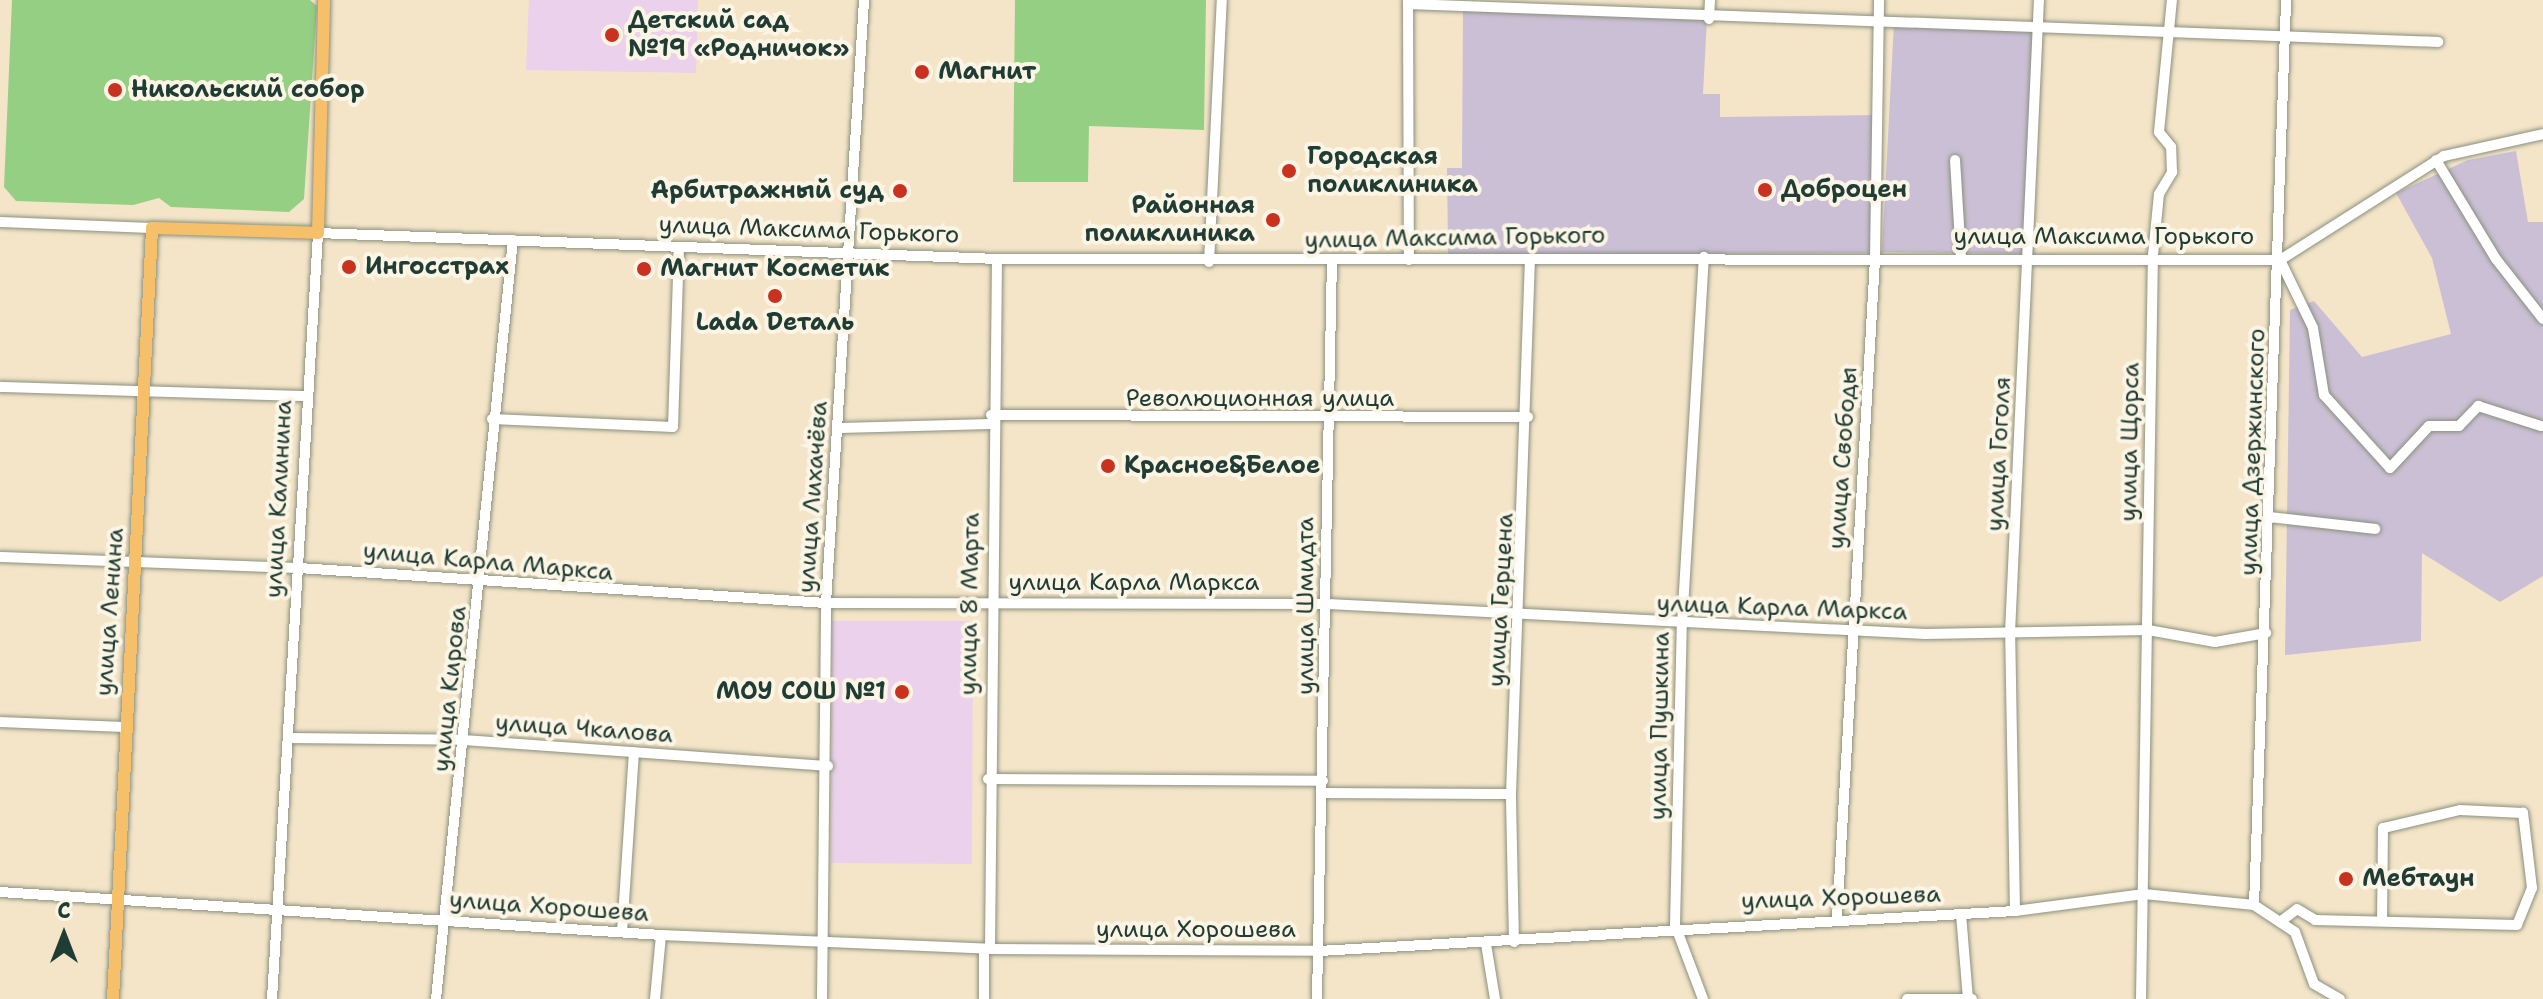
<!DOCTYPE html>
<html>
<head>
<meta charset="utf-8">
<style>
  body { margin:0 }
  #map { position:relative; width:2543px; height:999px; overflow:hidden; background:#f4e5c9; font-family:"Shantell Sans",sans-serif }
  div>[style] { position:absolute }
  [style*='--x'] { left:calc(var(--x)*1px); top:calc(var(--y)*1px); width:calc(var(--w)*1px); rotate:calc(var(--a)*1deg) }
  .built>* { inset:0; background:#ebd1eb }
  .industrial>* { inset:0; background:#cbbfd5 }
  .green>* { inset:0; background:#95cf83 }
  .roads { filter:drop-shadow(0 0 2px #8a917e) drop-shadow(0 0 2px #8a917e) }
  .minor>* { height:10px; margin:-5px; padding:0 5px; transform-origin:5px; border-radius:5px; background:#fff }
  .major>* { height:12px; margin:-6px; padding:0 6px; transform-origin:6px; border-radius:6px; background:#f6c06b }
  .dots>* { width:22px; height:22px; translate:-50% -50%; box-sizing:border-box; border:4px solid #fcf5e5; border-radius:50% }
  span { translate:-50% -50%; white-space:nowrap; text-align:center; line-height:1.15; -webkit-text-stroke:8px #fcf5e5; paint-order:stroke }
  .poi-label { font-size:24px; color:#1f3d34; font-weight:700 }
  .left { translate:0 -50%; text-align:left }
  .right { translate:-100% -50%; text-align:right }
  .street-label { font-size:24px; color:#1f3d34 }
  .north { position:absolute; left:24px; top:895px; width:80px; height:80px; -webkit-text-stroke:6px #fcf5e5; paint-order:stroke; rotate:0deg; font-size:22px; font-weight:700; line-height:32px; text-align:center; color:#1f3d34 }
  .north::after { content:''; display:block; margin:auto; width:28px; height:36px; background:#1f3d34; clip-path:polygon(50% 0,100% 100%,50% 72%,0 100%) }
</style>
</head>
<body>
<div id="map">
  <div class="built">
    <div style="clip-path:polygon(529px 0,698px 0,696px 73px,526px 70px)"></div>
    <div style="clip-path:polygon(832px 621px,973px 621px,972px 864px,831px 863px)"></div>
  </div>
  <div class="industrial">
    <div style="clip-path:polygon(1463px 9px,1707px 19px,1703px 94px,1720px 94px,1720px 117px,1878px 115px,1874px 253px,1448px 255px,1447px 168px,1462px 168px)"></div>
    <div style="clip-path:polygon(1894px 22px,2035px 25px,2034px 254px,1882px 252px)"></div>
    <div style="clip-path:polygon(2516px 151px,2528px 222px,2543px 222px,2543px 576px,2500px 602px,2422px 553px,2421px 641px,2285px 655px,2290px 310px,2314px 301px,2362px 357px,2451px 334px,2432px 258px,2396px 193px,2468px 160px)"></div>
  </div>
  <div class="green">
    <div style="clip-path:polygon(12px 0,310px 0,317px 6px,304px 199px,289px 212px,171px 207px,159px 198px,133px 205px,16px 201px,4px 187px)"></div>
    <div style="clip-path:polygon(1015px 0,1206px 0,1204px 130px,1089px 126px,1088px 182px,1013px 182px)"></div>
  </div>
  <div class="roads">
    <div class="minor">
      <div style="--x:1408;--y:0;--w:260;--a:89.8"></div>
      <div style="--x:1408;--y:4;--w:1031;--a:2.11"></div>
      <div style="--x:1709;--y:19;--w:19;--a:-87"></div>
      <div style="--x:1955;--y:160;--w:98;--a:86.5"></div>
      <div style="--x:2436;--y:160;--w:116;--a:58.8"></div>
      <div style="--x:2496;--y:259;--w:76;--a:51.9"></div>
      <div style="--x:0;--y:222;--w:152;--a:2.3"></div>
      <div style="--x:1209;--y:262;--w:262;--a:-87.2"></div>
      <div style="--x:2281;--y:262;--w:73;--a:64.1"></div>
      <div style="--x:2313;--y:328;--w:68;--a:80.7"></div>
      <div style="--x:2324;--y:395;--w:98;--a:47.9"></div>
      <div style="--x:2390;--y:468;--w:57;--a:-47.1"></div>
      <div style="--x:2429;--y:426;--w:30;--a:0"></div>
      <div style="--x:2459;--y:426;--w:28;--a:-46"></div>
      <div style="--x:2478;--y:406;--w:66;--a:17.6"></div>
      <div style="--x:0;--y:387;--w:305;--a:1.7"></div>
      <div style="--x:991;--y:415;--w:537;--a:0.21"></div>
      <div style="--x:492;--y:419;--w:181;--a:2.5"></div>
      <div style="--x:673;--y:427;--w:180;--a:-88.1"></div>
      <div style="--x:840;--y:428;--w:151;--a:-1.5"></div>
      <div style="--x:2270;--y:517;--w:106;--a:6.5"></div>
      <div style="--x:0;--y:557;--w:299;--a:2.1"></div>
      <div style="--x:299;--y:568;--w:528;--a:3.8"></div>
      <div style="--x:826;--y:603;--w:502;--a:0.11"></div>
      <div style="--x:1328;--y:604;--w:598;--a:2.88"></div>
      <div style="--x:1925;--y:634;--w:223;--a:-1"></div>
      <div style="--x:2148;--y:630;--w:68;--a:10.2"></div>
      <div style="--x:2215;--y:642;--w:52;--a:-10"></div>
      <div style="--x:0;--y:722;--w:124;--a:2.3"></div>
      <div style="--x:288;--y:738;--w:177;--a:0.6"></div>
      <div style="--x:465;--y:740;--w:364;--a:4.1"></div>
      <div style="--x:988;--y:779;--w:335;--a:0.3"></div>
      <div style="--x:1323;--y:793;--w:188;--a:0.3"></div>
      <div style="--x:0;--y:892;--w:662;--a:3.72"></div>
      <div style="--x:661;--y:935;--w:329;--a:2.4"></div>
      <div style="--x:990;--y:949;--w:329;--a:0.3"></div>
      <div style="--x:1319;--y:951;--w:697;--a:-3.29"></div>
      <div style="--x:2015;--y:911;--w:130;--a:-7.5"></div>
      <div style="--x:2144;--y:894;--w:111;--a:5.7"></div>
      <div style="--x:2254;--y:905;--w:49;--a:33.4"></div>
      <div style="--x:2295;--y:932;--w:55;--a:69.9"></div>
      <div style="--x:2314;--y:984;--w:30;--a:30"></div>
      <div style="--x:2254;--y:905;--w:906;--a:-87.97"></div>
      <div style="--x:2015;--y:911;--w:278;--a:-91"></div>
      <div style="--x:2010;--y:633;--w:634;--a:-87.38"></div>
      <div style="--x:1961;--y:914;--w:85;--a:85.3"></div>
      <div style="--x:1837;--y:918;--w:661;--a:-86.7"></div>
      <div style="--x:1875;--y:258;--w:258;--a:-89.1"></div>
      <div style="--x:2280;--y:922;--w:21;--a:-37"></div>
      <div style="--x:2297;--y:909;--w:21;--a:31"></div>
      <div style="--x:2315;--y:920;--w:202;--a:1.4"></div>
      <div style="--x:2517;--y:925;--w:40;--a:-68"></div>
      <div style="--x:2532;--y:888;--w:76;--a:-96.8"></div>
      <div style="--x:2523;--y:813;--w:63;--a:-177.3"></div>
      <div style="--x:2460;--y:810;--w:79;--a:166.8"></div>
      <div style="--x:2383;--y:828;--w:93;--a:90.6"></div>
      <div style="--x:622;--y:932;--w:180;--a:-86.2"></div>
      <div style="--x:1514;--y:942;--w:148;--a:-91.2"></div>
      <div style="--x:1511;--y:794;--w:535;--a:-87.97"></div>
      <div style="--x:1486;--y:944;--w:56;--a:80.7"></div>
      <div style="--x:990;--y:949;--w:690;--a:-89.42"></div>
      <div style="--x:272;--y:999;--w:767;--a:-86.56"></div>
      <div style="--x:318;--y:233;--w:679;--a:2.19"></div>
      <div style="--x:997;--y:259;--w:1283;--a:0.04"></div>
      <div style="--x:2280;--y:260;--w:194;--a:-32.4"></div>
      <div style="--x:2444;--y:156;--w:101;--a:-12.5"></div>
      <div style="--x:436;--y:999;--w:763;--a:-84.21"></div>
      <div style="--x:655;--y:999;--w:64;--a:-84.6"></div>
      <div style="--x:822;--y:999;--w:396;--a:-89.4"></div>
      <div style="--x:826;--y:603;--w:604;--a:-86.39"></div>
      <div style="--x:984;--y:999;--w:50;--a:-90"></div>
      <div style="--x:1317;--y:999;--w:738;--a:-88.84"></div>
      <div style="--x:1703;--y:999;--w:79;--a:-110.7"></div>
      <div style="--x:1675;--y:925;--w:300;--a:-88.7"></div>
      <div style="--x:1682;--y:625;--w:369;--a:-86.6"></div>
      <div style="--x:1907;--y:999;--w:65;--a:0"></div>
      <div style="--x:2141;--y:999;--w:744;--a:-89.08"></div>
      <div style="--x:2153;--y:255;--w:61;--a:-84.4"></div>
      <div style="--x:2159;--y:194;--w:26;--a:-59"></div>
      <div style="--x:2172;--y:172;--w:25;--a:-92"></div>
      <div style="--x:2171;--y:147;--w:19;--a:-129"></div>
      <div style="--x:2159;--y:132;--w:133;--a:-84.4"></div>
    </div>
    <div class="major">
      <div style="--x:113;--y:999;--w:772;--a:-87.1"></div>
      <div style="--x:152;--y:228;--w:166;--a:1.7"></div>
      <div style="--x:318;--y:233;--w:233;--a:-88.5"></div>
    </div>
  </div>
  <div class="dots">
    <div style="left:612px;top:35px;background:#c8321e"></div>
    <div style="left:922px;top:72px;background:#c8321e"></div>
    <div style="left:115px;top:90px;background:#c8321e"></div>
    <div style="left:1289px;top:171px;background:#c8321e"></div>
    <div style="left:1765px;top:190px;background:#c8321e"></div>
    <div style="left:900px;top:191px;background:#c8321e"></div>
    <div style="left:1273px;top:220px;background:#c8321e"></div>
    <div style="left:349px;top:267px;background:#c8321e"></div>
    <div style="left:644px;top:269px;background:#c8321e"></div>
    <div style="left:775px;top:296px;background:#c8321e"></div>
    <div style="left:1108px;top:466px;background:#c8321e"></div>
    <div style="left:902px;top:692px;background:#c8321e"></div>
    <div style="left:2346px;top:879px;background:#c8321e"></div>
  </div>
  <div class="poi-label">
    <span class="left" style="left:628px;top:35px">Детский сад<br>№19 «Родничок»</span>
    <span class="left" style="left:938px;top:72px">Магнит</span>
    <span class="left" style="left:131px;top:90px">Никольский собор</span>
    <span class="left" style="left:1307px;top:171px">Городская<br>поликлиника</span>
    <span class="left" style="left:1781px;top:190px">Доброцен</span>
    <span class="right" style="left:884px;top:191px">Арбитражный суд</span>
    <span class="right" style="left:1255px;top:220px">Районная<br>поликлиника</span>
    <span class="left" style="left:365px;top:267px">Ингосстрах</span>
    <span class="left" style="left:660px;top:269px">Магнит Косметик</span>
    <span style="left:775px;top:323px">Lada Dеталь</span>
    <span class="left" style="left:1124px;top:466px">Красное&amp;Белое</span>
    <span class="right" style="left:886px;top:692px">МОУ СОШ №1</span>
    <span class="left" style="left:2362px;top:879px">Мебтаун</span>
  </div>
  <div class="street-label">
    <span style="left:809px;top:230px;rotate:2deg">улица Максима Горького</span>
    <span style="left:2104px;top:237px">улица Максима Горького</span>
    <span style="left:1455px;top:238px;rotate:-1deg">улица Максима Горького</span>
    <span style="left:1260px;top:399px">Революционная улица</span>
    <span style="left:2130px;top:442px;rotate:-89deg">улица Щорса</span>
    <span style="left:2253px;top:452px;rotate:-88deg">улица Дзержинского</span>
    <span style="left:1999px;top:454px;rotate:-87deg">улица Гоголя</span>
    <span style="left:1843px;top:458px;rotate:-86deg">улица Свободы</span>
    <span style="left:813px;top:497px;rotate:-86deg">улица Лихачёва</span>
    <span style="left:279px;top:499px;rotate:-87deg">улица Калинина</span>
    <span style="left:488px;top:562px;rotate:5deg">улица Карла Маркса</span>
    <span style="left:1134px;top:583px">улица Карла Маркса</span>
    <span style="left:1501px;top:600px;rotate:-87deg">улица Герцена</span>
    <span style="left:970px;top:604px;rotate:-89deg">улица 8 Марта</span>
    <span style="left:1306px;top:606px;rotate:-90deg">улица Шмидта</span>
    <span style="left:1782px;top:608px;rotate:2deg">улица Карла Маркса</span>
    <span style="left:110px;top:612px;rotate:-86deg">улица Ленина</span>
    <span style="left:450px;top:689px;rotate:-84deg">улица Кирова</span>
    <span style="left:1660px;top:726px;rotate:-89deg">улица Пушкина</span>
    <span style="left:584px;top:729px;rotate:4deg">улица Чкалова</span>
    <span style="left:1841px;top:898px;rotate:-2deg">улица Хорошева</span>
    <span style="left:549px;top:907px;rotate:4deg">улица Хорошева</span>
    <span style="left:1196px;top:930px">улица Хорошева</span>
  </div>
  <div class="north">С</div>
</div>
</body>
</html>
